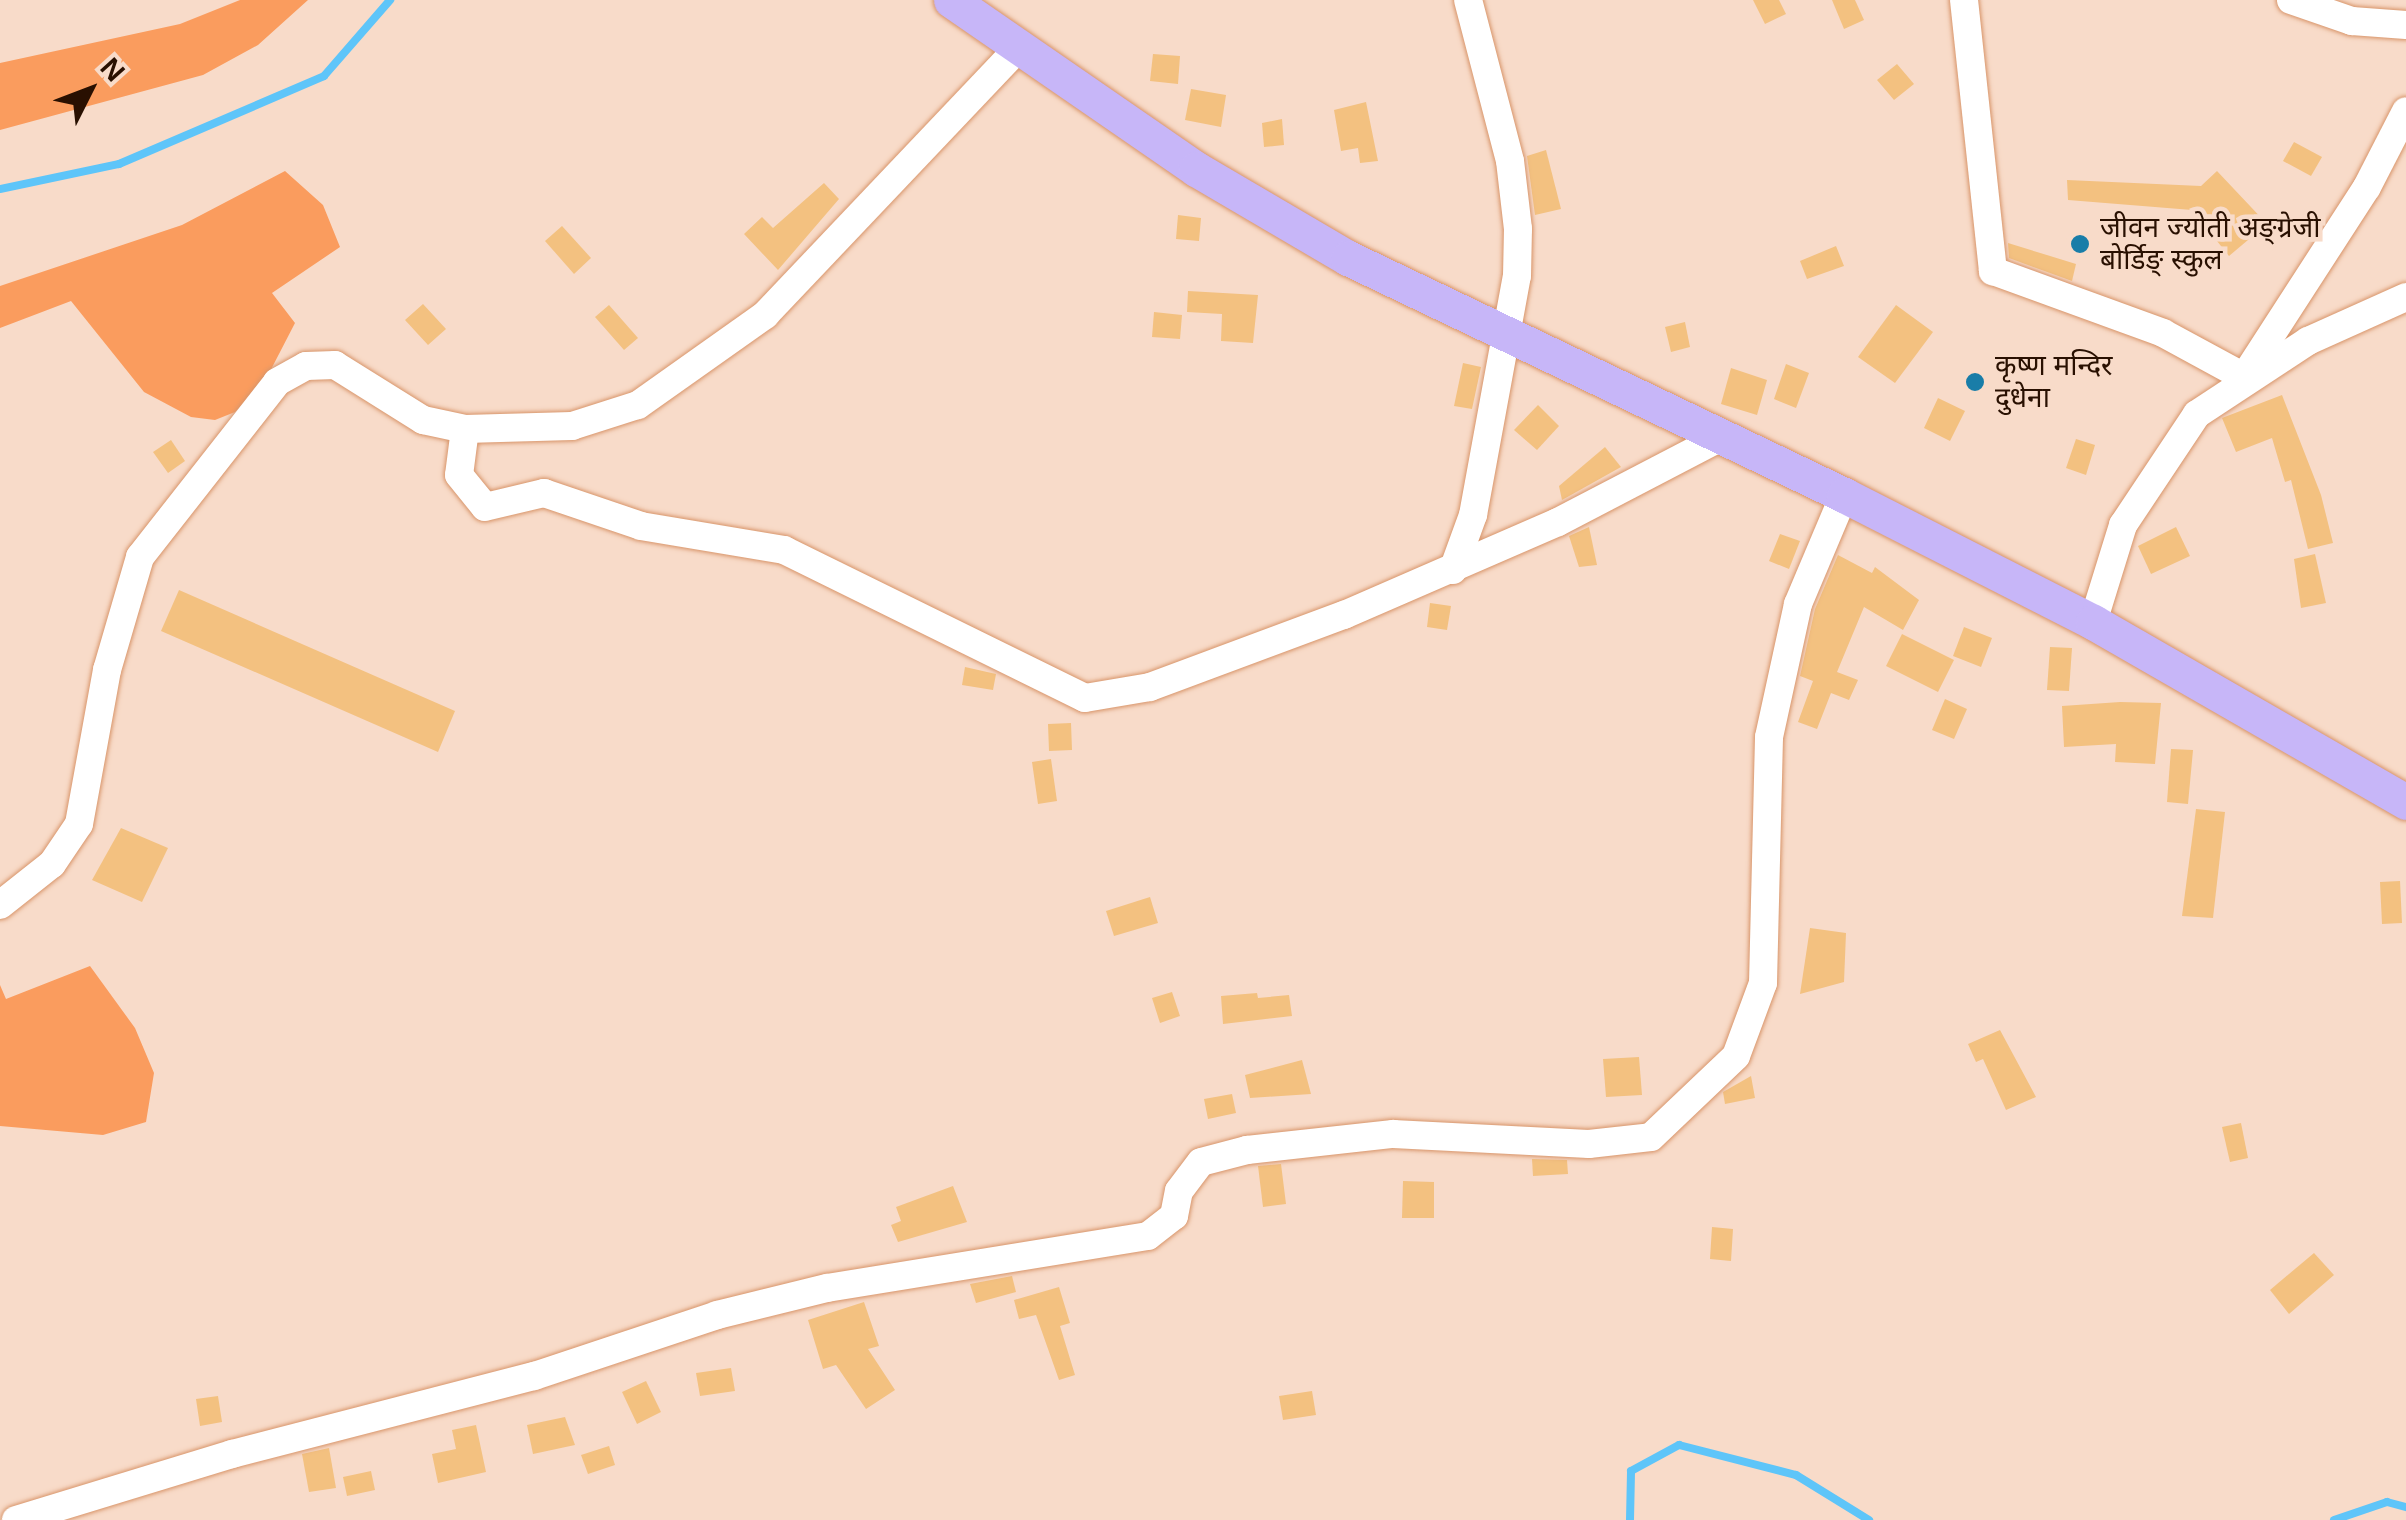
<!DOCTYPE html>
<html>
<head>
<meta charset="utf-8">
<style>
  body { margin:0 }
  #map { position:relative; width:2406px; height:1520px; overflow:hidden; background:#f8dbc9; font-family:Arial,"Noto Sans Devanagari",sans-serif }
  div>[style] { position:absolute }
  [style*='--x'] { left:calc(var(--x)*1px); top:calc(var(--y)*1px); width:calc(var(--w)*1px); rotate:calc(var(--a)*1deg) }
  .green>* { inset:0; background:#fa9c5e }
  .stream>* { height:8px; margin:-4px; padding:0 4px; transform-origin:4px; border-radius:4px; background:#5ec5f9 }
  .building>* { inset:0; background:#f3c180 }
  .roads { filter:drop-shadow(0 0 2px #d8956a) drop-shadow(0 0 2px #d8956a) }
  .minor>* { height:28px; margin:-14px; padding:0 14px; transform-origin:14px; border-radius:14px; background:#fff }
  .major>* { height:35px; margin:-17.5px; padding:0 17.5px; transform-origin:17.5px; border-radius:17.5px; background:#c7b6f8 }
  .dots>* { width:28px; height:28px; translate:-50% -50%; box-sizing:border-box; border:5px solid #f8dbc9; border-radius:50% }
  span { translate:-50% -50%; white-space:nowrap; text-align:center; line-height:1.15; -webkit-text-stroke:9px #f8dbc9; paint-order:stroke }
  .poi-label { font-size:28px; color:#291001 }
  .left { translate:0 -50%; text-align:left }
  .north { position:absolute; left:40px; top:40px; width:100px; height:100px; -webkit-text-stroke:8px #f8dbc9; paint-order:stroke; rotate:48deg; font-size:28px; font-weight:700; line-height:40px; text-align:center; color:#291001 }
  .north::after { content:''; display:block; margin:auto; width:35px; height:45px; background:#291001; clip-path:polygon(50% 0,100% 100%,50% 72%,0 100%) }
</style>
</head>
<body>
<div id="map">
  <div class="green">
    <div style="clip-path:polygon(240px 0,308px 0,258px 45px,203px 75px,0 130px,0 63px,180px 24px)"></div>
    <div style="clip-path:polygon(285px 171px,323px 205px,340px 247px,272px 293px,295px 323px,264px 383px,235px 412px,215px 420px,191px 417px,144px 392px,71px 301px,0 328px,0 286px,182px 225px)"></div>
    <div style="clip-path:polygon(90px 966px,135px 1028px,154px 1073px,146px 1122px,103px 1135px,0 1126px,0 985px,6px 999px)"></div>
  </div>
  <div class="stream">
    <div style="--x:0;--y:189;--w:122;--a:-11.9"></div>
    <div style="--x:119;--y:164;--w:223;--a:-23.2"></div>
    <div style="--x:324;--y:76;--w:101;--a:-49"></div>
    <div style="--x:1630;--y:1520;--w:49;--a:-88.8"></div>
    <div style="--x:1631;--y:1471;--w:55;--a:-28.4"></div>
    <div style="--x:1679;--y:1445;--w:121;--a:14.4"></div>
    <div style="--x:1796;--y:1475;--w:86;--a:31.7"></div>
    <div style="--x:2334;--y:1520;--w:56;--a:-18.8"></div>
    <div style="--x:2387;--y:1502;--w:20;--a:15"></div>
  </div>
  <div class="building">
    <div style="clip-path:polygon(1753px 0,1779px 0,1786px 14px,1765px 24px)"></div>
    <div style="clip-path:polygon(1832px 0,1855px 0,1864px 20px,1844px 29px)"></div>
    <div style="clip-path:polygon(1153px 54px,1180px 56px,1178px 84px,1150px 81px)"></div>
    <div style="clip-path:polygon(1897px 64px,1914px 84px,1894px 100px,1877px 80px)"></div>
    <div style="clip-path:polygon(1191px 89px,1226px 95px,1221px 127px,1185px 120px)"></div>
    <div style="clip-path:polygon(1366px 102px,1378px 161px,1360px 163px,1358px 148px,1341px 151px,1334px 110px)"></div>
    <div style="clip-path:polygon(1282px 119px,1284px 145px,1264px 147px,1262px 123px)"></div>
    <div style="clip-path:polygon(2294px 142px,2322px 157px,2311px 176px,2283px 161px)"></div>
    <div style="clip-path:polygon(1546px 150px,1561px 209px,1535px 215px,1527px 156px)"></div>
    <div style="clip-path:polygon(2217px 171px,2267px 224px,2229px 256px,2192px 210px,2068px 200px,2067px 180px,2201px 186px)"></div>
    <div style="clip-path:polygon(824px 183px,839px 199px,778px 270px,744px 234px,762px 217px,773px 228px)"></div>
    <div style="clip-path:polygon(1178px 215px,1201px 218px,1199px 241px,1176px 239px)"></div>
    <div style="clip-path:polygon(562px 226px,591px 258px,574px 274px,545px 241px)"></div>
    <div style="clip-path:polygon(2008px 243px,2076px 264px,2072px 281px,2009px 258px)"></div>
    <div style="clip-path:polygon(1836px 246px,1844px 266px,1807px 279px,1800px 261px)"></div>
    <div style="clip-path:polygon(1188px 291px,1258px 295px,1253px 343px,1221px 341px,1222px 314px,1187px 312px)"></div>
    <div style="clip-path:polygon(423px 304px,446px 329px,428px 345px,405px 320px)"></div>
    <div style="clip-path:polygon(609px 305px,638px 338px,624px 350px,595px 317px)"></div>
    <div style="clip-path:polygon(1896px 305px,1933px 332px,1895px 383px,1858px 357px)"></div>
    <div style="clip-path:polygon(1154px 312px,1182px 315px,1180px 339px,1152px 337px)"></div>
    <div style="clip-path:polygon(1685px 322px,1690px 347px,1671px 352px,1665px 327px)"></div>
    <div style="clip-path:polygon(1463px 363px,1481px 367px,1472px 409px,1454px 406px)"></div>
    <div style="clip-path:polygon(1786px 364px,1809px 373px,1796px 408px,1774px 399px)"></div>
    <div style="clip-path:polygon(1731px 368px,1767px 380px,1757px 415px,1721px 404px)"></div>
    <div style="clip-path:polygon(2282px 395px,2321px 495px,2333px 543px,2308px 549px,2291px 480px,2285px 482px,2272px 438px,2236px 452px,2222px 418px)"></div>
    <div style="clip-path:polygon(1938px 398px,1965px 411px,1950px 441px,1924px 428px)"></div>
    <div style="clip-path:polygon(1538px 405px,1559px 426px,1537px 450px,1514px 430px)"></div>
    <div style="clip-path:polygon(2076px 439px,2095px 445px,2086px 475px,2066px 468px)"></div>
    <div style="clip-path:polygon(171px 440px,185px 461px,168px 473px,153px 452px)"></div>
    <div style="clip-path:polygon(1605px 447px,1621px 467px,1562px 500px,1559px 486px)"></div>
    <div style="clip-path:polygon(1589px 527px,1597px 565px,1579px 567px,1569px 536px)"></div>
    <div style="clip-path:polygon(2176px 527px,2190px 556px,2151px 574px,2138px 546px)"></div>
    <div style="clip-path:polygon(1780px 534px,1800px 541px,1789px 569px,1769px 561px)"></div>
    <div style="clip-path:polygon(2315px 554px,2326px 603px,2301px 608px,2294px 559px)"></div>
    <div style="clip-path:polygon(1838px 555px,1872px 573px,1875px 567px,1919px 600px,1903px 630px,1864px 607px,1837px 672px,1858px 680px,1849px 700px,1831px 693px,1817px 729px,1798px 722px,1813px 681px,1800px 676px,1815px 609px)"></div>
    <div style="clip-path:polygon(179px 590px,455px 711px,438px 752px,161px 631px)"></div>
    <div style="clip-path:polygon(1430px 603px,1451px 606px,1447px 630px,1427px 627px)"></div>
    <div style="clip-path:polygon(1964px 627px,1992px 638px,1981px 667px,1953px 656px)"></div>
    <div style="clip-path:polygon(1902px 634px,1954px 660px,1938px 692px,1886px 666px)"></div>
    <div style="clip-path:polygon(2050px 647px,2072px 648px,2069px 691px,2047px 690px)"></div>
    <div style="clip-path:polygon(965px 667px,996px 674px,993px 690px,962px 685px)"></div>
    <div style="clip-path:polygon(1945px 699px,1967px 709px,1954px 739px,1932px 730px)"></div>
    <div style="clip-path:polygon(2120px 702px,2161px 703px,2155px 764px,2115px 762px,2116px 744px,2064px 747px,2062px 706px)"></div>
    <div style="clip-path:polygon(1071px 723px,1072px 750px,1049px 751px,1048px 724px)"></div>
    <div style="clip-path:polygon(2171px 749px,2193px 750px,2188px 804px,2167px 802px)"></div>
    <div style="clip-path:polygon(1051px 759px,1057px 801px,1038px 804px,1032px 762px)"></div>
    <div style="clip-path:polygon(2196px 809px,2225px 812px,2213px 918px,2182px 916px)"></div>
    <div style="clip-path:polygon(121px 828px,168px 848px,142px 902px,92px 880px)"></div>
    <div style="clip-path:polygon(2400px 881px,2402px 923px,2382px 924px,2380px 882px)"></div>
    <div style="clip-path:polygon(1150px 897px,1158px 923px,1114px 936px,1106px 911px)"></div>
    <div style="clip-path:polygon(1810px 928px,1846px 933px,1844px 982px,1800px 994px)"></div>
    <div style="clip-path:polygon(1172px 992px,1180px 1016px,1160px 1023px,1152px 998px)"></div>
    <div style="clip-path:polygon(1257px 993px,1258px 998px,1289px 995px,1292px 1016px,1223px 1024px,1221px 996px)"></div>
    <div style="clip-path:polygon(2000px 1030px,2036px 1097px,2006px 1110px,1983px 1059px,1976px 1062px,1968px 1044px)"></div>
    <div style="clip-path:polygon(1639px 1057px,1642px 1095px,1606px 1097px,1603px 1059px)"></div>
    <div style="clip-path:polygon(1302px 1060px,1311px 1094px,1250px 1098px,1245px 1075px)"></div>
    <div style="clip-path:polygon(1751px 1076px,1755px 1098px,1725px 1104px,1723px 1092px)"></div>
    <div style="clip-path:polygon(1232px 1094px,1236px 1113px,1208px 1119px,1204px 1099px)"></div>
    <div style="clip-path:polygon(2241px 1123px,2248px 1158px,2230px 1162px,2222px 1127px)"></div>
    <div style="clip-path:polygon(1532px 1159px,1567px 1160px,1568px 1174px,1533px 1176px)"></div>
    <div style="clip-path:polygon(1281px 1164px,1286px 1204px,1263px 1207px,1258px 1166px)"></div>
    <div style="clip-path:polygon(1403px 1181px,1434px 1182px,1434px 1218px,1402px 1218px)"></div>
    <div style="clip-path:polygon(953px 1186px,967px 1222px,898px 1242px,891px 1225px,901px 1221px,896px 1207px)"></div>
    <div style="clip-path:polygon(1712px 1227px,1733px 1229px,1731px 1261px,1710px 1259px)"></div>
    <div style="clip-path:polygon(2314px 1253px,2334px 1275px,2289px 1314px,2270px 1290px)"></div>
    <div style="clip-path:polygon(1012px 1276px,1016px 1292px,976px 1303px,970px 1284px)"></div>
    <div style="clip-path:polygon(1059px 1287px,1070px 1323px,1060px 1326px,1075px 1375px,1059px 1380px,1036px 1315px,1019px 1319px,1014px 1300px)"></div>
    <div style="clip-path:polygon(864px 1302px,879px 1346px,868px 1349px,895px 1390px,866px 1409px,836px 1365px,823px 1369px,808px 1320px)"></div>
    <div style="clip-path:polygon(731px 1368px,735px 1391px,700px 1396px,696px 1373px)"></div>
    <div style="clip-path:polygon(646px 1381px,661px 1412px,637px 1424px,622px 1392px)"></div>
    <div style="clip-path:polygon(1312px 1391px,1316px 1415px,1283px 1420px,1279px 1396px)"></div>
    <div style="clip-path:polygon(218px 1396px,222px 1422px,200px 1426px,196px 1399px)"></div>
    <div style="clip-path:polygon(565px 1417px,575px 1445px,533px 1454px,527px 1425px)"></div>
    <div style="clip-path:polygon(476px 1425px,486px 1472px,438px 1483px,432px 1454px,456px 1449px,452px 1430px)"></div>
    <div style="clip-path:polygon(609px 1446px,615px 1465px,588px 1474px,581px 1455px)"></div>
    <div style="clip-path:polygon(329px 1448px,336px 1488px,309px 1492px,302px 1454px)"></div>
    <div style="clip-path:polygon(371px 1471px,375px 1490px,347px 1496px,343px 1477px)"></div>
  </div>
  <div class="roads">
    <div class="minor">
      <div style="--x:1964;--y:0;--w:273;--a:83.9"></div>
      <div style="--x:1993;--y:271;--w:181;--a:20"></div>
      <div style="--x:2163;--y:333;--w:92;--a:28.5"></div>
      <div style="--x:2244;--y:377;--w:226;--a:-57.1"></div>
      <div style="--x:2367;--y:187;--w:85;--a:-62.8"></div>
      <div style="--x:2291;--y:0;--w:65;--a:19"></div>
      <div style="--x:2352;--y:21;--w:54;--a:4.2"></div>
      <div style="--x:465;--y:429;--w:46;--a:97.4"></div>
      <div style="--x:459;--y:475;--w:41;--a:50.9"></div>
      <div style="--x:485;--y:507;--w:61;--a:-13.3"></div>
      <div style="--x:544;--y:493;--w:102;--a:18.8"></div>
      <div style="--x:641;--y:526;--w:145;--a:9.5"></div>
      <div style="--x:784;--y:550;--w:335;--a:26.2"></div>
      <div style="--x:1085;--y:698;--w:66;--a:-9.6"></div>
      <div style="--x:1150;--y:687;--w:207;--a:-20.4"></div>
      <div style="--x:1344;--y:615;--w:233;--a:-23.5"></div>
      <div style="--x:1558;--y:522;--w:186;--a:-27.5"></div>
      <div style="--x:1453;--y:570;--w:59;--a:-70"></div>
      <div style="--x:1473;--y:515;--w:243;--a:-79.6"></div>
      <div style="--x:1517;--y:276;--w:47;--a:-88.8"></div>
      <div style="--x:1518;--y:229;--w:68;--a:-96.7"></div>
      <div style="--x:1510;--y:161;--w:166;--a:-104.6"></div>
      <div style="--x:2093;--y:622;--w:102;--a:-72.8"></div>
      <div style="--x:2123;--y:525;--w:133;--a:-56.3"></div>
      <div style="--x:2197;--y:414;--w:133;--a:-33.3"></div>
      <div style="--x:2308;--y:341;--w:107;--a:-24.2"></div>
      <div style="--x:0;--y:905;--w:66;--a:-38.3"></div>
      <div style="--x:52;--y:864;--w:48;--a:-56"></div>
      <div style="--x:79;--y:824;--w:157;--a:-79.7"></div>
      <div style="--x:107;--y:670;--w:118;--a:-73.7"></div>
      <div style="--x:140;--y:557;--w:222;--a:-51.9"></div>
      <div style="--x:277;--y:382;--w:33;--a:-29"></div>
      <div style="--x:306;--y:366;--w:29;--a:-2"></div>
      <div style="--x:335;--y:365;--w:104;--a:32"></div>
      <div style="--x:423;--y:420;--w:43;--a:12.1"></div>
      <div style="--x:465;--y:429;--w:107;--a:-1.6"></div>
      <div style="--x:572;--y:426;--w:69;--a:-17.7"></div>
      <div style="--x:638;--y:405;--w:156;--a:-35.3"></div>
      <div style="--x:765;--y:315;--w:366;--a:-46.5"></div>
      <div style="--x:16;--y:1520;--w:226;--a:-17"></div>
      <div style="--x:232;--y:1454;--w:312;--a:-14.5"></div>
      <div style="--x:534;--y:1376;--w:193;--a:-18.4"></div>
      <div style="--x:717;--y:1315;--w:113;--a:-13.8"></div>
      <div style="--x:827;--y:1288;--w:325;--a:-9.2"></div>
      <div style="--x:1148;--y:1236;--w:33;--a:-38"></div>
      <div style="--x:1174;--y:1216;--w:25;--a:-79"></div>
      <div style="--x:1179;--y:1191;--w:36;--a:-53"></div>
      <div style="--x:1201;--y:1162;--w:48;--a:-14.6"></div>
      <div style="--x:1247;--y:1150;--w:147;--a:-6.3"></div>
      <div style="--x:1393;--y:1134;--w:196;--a:2.9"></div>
      <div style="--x:1589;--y:1144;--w:62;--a:-6.4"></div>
      <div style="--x:1651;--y:1137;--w:117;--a:-43.6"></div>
      <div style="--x:1736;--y:1056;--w:78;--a:-69.7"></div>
      <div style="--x:1763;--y:983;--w:246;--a:-88.6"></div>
      <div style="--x:1769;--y:737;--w:136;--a:-77.7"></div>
      <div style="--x:1798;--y:604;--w:118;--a:-67.1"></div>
    </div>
    <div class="major">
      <div style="--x:951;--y:0;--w:298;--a:34.6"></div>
      <div style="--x:1196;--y:169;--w:176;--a:30.4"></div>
      <div style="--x:1348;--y:258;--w:550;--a:25.54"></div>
      <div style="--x:1844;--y:495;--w:280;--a:27"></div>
      <div style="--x:2093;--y:622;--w:361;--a:29.9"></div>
    </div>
  </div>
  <div class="dots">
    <div style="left:2080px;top:244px;background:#197da8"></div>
    <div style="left:1975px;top:382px;background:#197da8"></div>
  </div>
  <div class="poi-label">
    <span class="left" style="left:2100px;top:244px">जीवन ज्योती अङ्ग्रेजी<br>बोर्डिङ् स्कुल</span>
    <span class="left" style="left:1995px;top:382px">कृष्ण मन्दिर<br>दुधेना</span>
  </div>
  <div class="north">N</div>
</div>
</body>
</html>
